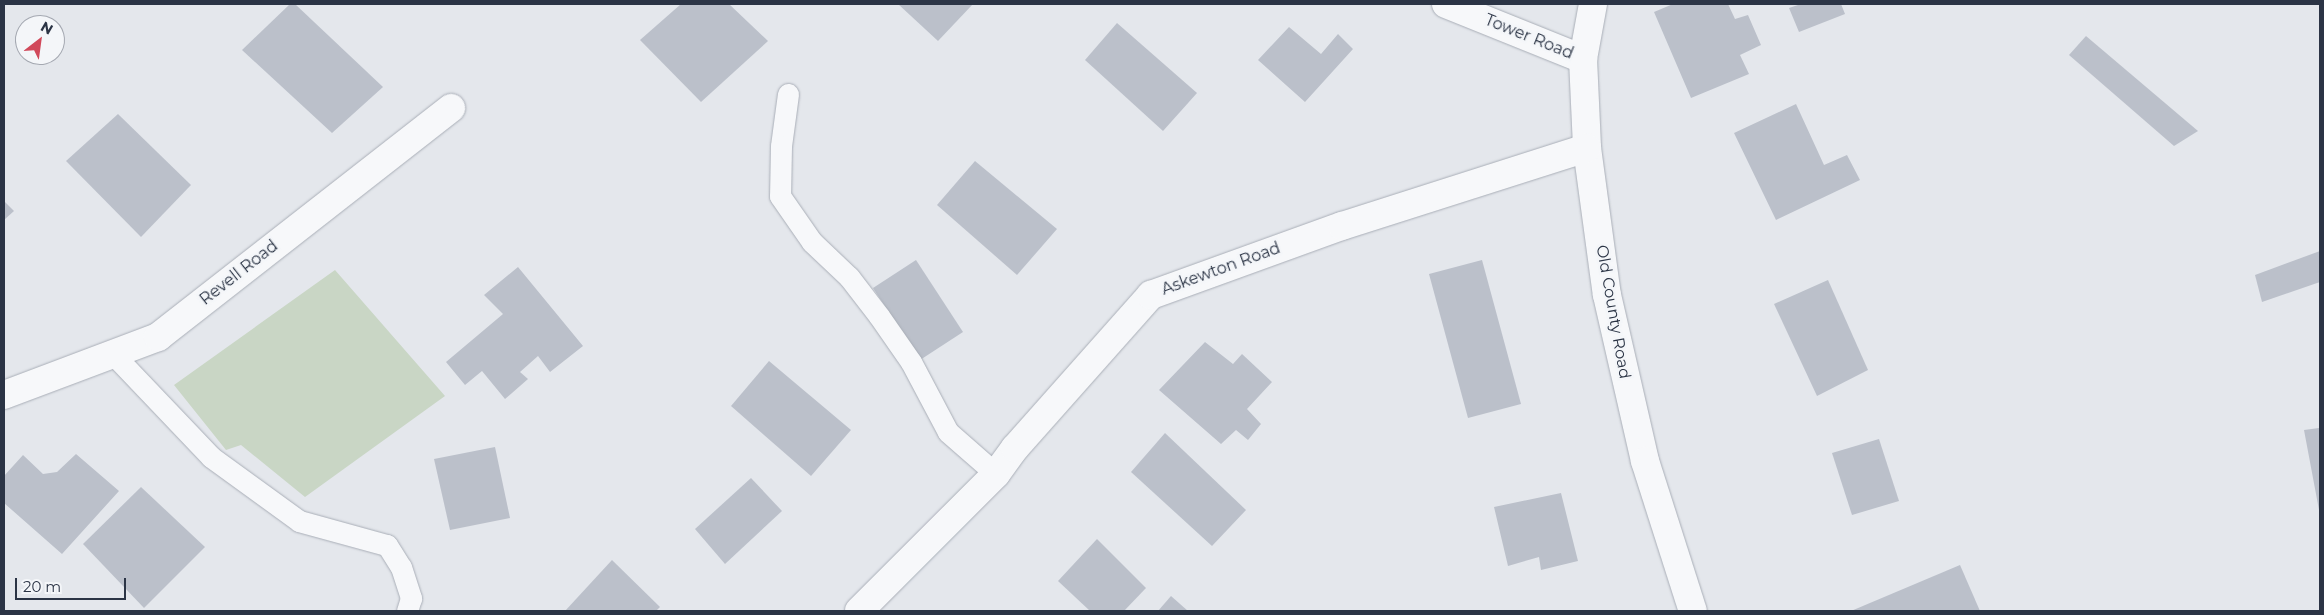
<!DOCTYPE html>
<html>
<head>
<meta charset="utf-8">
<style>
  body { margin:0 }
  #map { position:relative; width:2324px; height:615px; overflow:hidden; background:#e4e7ec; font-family:Montserrat,sans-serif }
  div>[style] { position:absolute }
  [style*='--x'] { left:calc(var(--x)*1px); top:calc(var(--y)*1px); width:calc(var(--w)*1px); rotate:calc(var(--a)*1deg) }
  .green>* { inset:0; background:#c9d6c5 }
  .building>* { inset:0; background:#bbc0ca }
  .roads { filter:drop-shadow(0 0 1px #a9aeb7) drop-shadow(0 0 1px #a9aeb7) }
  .lane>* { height:21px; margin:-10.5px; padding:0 10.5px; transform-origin:10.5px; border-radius:10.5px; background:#f7f8fa }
  .street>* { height:28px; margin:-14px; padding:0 14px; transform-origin:14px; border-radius:14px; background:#f7f8fa }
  span { translate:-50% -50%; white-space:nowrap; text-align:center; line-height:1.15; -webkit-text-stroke:5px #f4f6f9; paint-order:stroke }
  .street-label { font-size:16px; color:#2b3445 }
  .frame { position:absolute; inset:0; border:5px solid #2b3445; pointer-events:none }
  .north { position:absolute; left:15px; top:15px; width:50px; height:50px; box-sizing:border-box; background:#f4f6f9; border:1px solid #a4a8b1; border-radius:50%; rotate:30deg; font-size:14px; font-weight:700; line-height:20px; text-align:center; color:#2b3445 }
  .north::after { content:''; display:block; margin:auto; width:18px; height:22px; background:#d1495b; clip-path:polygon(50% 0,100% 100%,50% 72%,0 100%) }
  .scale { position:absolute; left:15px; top:578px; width:111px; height:22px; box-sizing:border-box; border:2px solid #2b3445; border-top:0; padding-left:6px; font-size:15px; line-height:18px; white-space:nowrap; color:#2b3445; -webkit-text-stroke:4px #f4f6f9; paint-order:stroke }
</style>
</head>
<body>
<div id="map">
  <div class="green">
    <div style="clip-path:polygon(335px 270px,445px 396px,305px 497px,241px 445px,226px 450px,174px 385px)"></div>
  </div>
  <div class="building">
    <div style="clip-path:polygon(290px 4px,295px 4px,383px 87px,332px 133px,242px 50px)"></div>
    <div style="clip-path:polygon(681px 4px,729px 4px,768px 41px,701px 102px,640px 40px)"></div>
    <div style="clip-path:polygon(898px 4px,973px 4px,938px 41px)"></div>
    <div style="clip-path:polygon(1673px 4px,1728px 4px,1735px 19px,1748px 15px,1761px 45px,1740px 55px,1749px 74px,1691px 98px,1654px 12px)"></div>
    <div style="clip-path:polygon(1801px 4px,1841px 4px,1845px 14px,1799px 32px,1789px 8px)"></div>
    <div style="clip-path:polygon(1117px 23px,1197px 93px,1163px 131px,1085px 60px)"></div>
    <div style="clip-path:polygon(1289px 27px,1321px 54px,1338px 34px,1353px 49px,1305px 102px,1258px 60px)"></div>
    <div style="clip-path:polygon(2086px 36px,2198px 131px,2174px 146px,2069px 55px)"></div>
    <div style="clip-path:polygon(1796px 104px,1824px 165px,1847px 155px,1860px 180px,1776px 220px,1734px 133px)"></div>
    <div style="clip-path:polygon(118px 114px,191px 185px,141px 237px,66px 161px)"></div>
    <div style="clip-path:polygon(975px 161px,1057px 229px,1017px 275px,937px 205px)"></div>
    <div style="clip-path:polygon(4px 201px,14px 211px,4px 220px)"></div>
    <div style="clip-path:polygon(2320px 251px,2320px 282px,2262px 302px,2255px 275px)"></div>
    <div style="clip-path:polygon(916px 260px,963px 332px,920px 360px,873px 288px)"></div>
    <div style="clip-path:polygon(1482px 260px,1521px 404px,1468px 418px,1429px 274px)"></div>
    <div style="clip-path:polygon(518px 267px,583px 346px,550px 372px,538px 356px,520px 372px,528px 379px,505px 399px,482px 371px,465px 385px,446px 362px,503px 314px,484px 295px)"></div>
    <div style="clip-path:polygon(1828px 280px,1868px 370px,1817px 396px,1774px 304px)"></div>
    <div style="clip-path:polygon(1205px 342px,1233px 364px,1242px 354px,1272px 382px,1247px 409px,1261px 424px,1248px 440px,1236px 430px,1221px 444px,1159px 390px)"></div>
    <div style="clip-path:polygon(769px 361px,851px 430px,811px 476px,731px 406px)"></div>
    <div style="clip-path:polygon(2319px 428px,2320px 431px,2319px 510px,2304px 430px)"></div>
    <div style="clip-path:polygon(1165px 433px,1246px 510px,1212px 546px,1131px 472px)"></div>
    <div style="clip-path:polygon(1879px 439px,1899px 501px,1852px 515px,1832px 453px)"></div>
    <div style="clip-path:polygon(495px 447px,510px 518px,450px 530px,434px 459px)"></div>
    <div style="clip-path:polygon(76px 454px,119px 491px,62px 554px,4px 503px,4px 476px,23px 455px,43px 474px,57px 472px)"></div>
    <div style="clip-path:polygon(751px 478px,782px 511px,725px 564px,695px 529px)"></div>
    <div style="clip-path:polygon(141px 487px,205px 547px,144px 608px,83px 544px)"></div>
    <div style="clip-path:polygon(1561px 493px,1578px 561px,1541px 570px,1539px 557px,1508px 566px,1494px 507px)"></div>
    <div style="clip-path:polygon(1097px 539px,1146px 588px,1124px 611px,1090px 611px,1058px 581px)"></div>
    <div style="clip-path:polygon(612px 560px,660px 607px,656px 611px,565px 611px)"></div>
    <div style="clip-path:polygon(1960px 565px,1980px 611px,1851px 611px)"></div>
    <div style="clip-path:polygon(1171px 596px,1188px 611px,1158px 611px)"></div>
  </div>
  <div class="roads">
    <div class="lane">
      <div style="--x:788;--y:94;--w:52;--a:97.7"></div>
      <div style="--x:781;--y:146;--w:50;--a:91.1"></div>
      <div style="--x:780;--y:196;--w:56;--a:55.2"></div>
      <div style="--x:812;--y:242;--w:51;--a:43.4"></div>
      <div style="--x:849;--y:277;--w:49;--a:52.4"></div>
      <div style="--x:879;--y:316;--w:56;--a:55.2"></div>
      <div style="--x:911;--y:362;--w:79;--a:62.1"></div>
      <div style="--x:948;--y:432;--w:64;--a:41.2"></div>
      <div style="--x:113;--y:354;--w:142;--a:46.4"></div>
      <div style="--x:211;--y:457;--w:109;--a:36"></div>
      <div style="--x:299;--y:521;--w:91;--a:15.3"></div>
      <div style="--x:387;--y:545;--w:26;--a:58"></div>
      <div style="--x:401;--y:567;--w:33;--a:72"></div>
      <div style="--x:411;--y:598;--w:14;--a:107"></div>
    </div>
    <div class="street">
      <div style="--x:1446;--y:4;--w:148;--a:21.9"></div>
      <div style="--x:1593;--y:4;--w:56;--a:100.3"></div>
      <div style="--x:1583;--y:59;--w:89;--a:87.4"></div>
      <div style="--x:1587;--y:148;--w:148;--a:82.3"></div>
      <div style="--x:1607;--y:295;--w:170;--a:77.1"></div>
      <div style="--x:1645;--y:461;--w:157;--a:72.3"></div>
      <div style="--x:4;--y:395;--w:165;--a:-20.6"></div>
      <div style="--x:158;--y:337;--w:372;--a:-38"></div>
      <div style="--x:859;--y:611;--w:194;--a:-45"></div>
      <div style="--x:996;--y:474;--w:32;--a:-54"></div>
      <div style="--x:1015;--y:448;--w:205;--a:-48.4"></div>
      <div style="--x:1151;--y:295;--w:203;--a:-19.9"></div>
      <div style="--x:1342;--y:226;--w:257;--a:-17.7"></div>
    </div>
  </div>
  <div class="street-label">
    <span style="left:1529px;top:37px;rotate:22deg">Tower Road</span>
    <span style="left:1221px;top:269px;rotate:-20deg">Askewton Road</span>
    <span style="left:239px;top:273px;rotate:-38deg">Revell Road</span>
    <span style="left:1613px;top:312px;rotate:80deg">Old County Road</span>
  </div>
  <div class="frame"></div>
  <div class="north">N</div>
  <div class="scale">20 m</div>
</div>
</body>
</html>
